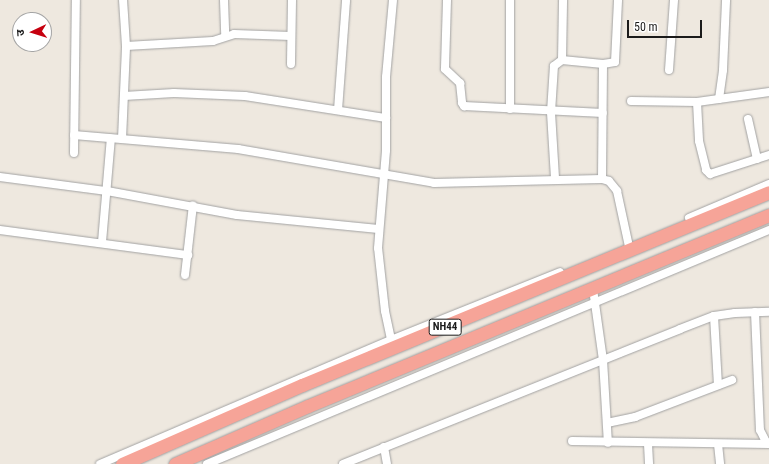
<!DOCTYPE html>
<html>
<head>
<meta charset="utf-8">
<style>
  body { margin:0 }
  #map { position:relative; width:769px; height:464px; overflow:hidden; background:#eee8df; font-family:"Roboto Condensed","Noto Sans Devanagari",sans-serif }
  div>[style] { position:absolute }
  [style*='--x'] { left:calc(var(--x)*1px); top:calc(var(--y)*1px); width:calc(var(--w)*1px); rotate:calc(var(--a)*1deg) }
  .roads { filter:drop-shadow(0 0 1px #a2a2a2) drop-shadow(0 0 1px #a2a2a2) }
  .minor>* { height:8px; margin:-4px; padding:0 4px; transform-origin:4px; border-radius:4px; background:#fff }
  .trunk>* { height:13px; margin:-6.5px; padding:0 6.5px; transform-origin:6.5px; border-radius:6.5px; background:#f6a498 }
  span { translate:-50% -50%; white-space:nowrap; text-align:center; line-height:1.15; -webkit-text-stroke:4px #fff; paint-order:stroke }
  .shield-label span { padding:1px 3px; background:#fff; border:1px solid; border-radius:3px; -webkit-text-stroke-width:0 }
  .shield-label { font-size:11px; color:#1b1b1b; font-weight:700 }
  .north { position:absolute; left:12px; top:12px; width:40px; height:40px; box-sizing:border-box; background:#fff; border:1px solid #a4a4a4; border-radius:50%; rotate:266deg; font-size:11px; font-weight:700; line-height:16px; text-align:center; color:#1b1b1b }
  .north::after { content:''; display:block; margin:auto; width:14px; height:18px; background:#c6000f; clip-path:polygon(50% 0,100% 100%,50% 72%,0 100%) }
  .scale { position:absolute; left:627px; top:20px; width:75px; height:18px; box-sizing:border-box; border:2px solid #1b1b1b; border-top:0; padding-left:5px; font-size:12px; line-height:14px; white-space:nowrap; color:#1b1b1b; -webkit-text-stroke:3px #fff; paint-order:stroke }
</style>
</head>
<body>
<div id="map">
  <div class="roads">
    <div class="minor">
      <div style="--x:224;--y:0;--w:36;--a:88"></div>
      <div style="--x:447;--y:0;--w:69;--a:91.7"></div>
      <div style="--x:445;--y:69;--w:21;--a:43"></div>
      <div style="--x:460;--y:83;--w:20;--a:84"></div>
      <div style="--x:462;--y:103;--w:4;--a:56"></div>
      <div style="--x:464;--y:106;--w:139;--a:2.9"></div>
      <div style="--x:510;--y:0;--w:109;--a:90"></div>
      <div style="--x:126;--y:46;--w:87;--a:-3.3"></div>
      <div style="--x:213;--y:41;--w:22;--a:-18"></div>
      <div style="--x:234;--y:34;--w:57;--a:2"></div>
      <div style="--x:562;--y:60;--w:60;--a:-89"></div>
      <div style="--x:291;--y:64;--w:64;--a:-89.1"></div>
      <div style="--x:669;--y:70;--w:70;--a:-85.9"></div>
      <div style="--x:124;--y:96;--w:50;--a:-3.4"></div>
      <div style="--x:174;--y:93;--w:71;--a:2.4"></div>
      <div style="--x:245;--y:96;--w:143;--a:8.9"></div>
      <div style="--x:719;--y:99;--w:29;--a:-82"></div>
      <div style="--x:723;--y:70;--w:70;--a:-87.5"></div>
      <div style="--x:631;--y:101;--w:66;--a:0.9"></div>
      <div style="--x:697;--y:102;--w:73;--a:-7.9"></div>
      <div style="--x:697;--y:102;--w:39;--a:87"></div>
      <div style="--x:699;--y:141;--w:30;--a:76"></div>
      <div style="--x:706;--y:170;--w:6;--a:45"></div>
      <div style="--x:710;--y:174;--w:62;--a:-17.9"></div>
      <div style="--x:338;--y:110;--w:110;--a:-85.8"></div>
      <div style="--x:748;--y:119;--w:41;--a:77.3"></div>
      <div style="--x:74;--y:135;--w:165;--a:4.9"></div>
      <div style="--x:238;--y:149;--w:199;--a:9.8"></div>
      <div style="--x:434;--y:183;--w:168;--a:-1.4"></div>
      <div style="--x:602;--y:179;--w:7;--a:16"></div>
      <div style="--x:609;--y:181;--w:13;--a:51"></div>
      <div style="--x:617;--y:191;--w:61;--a:77.8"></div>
      <div style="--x:122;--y:139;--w:93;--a:-87.5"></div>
      <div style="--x:126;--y:46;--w:46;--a:-93.7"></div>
      <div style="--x:74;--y:153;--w:153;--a:-89.3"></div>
      <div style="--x:0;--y:177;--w:108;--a:7.5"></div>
      <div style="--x:107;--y:191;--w:132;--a:10.5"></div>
      <div style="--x:237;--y:215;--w:142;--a:5.7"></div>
      <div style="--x:555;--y:178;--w:66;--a:-93.5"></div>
      <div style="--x:551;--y:112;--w:46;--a:-86.3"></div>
      <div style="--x:554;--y:66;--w:10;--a:-37"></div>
      <div style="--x:562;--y:60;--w:41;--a:5.6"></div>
      <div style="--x:603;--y:64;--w:12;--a:-9"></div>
      <div style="--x:615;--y:62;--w:62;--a:-87.2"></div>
      <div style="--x:602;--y:179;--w:115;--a:-89.5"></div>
      <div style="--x:689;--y:218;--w:87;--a:-23"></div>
      <div style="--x:0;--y:230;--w:190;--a:7.6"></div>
      <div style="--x:102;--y:242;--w:104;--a:-85.1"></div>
      <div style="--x:185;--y:275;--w:70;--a:-83.5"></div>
      <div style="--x:593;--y:289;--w:72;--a:82"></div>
      <div style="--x:603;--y:360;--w:83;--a:86.6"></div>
      <div style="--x:755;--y:312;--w:118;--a:87.6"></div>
      <div style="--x:760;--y:430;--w:13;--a:63"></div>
      <div style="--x:766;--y:442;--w:3;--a:18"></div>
      <div style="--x:714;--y:316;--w:69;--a:86.7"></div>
      <div style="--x:392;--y:344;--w:34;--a:-102"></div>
      <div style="--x:385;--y:311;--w:63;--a:-96.3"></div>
      <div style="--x:378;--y:248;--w:98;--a:-85.3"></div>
      <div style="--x:386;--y:150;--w:73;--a:-90"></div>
      <div style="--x:386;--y:77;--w:77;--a:-84.8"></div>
      <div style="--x:607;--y:423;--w:29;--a:-12"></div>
      <div style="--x:635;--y:417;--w:104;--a:-20.9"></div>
      <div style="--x:572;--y:441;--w:197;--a:0.9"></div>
      <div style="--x:648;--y:444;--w:20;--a:87"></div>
      <div style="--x:718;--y:444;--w:20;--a:84"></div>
      <div style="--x:384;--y:447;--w:17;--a:80"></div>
      <div style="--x:100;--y:464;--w:316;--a:-23.1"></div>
      <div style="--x:391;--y:340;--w:182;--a:-21.9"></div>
      <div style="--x:207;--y:464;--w:609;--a:-22.61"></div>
      <div style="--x:343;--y:464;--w:363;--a:-21.8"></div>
      <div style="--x:680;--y:329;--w:36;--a:-21"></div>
      <div style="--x:714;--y:316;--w:21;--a:-8"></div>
      <div style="--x:735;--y:313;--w:34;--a:-2"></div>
    </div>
    <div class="trunk">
      <div style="--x:122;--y:464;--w:197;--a:-23.7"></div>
      <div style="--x:302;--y:385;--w:505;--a:-22.45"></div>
      <div style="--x:175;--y:464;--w:145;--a:-23.6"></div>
      <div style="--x:308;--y:406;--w:499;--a:-22.5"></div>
    </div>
  </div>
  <div class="shield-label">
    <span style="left:445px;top:327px">NH44</span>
  </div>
  <div class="north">उ</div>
  <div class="scale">50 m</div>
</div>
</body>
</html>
